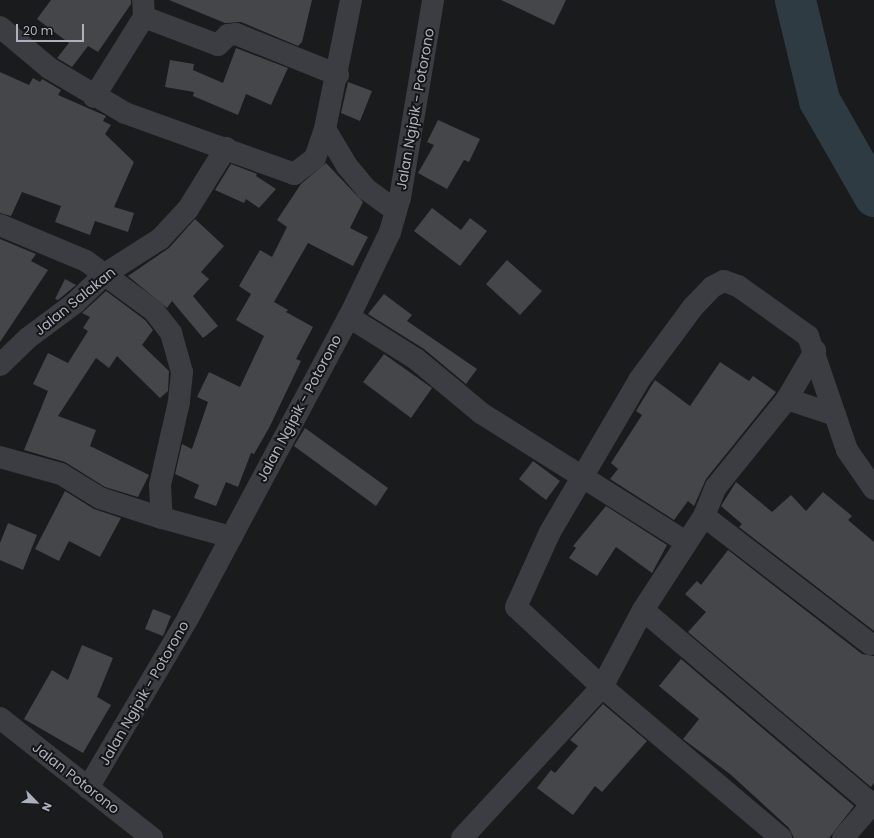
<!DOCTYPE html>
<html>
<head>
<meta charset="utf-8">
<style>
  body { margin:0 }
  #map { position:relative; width:874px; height:838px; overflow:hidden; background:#1a1b1d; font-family:Poppins,sans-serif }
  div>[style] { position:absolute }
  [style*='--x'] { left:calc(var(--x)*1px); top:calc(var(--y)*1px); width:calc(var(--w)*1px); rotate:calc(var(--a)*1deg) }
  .river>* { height:41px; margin:-20.5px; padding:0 20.5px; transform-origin:20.5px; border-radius:20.5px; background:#2f3b43 }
  .building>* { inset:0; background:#44464a }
  .minor>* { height:22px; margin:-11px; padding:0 11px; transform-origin:11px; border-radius:11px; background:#3b3d43 }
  span { translate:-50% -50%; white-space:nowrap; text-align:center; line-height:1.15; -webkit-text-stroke:4px #151518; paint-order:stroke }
  .street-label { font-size:14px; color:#acb2bd }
  .north { position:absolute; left:16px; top:782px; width:40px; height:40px; -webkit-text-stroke:3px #151518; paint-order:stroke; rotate:114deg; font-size:11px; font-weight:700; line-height:16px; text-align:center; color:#acb2bd }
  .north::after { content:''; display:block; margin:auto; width:14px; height:18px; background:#acb2bd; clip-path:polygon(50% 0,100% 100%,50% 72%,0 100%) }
  .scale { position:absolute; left:16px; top:24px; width:68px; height:18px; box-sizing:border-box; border:2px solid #acb2bd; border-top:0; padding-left:5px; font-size:12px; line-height:14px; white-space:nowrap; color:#acb2bd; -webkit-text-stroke:3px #151518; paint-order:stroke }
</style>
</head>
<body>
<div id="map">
  <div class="river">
    <div style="--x:795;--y:0;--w:103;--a:76.5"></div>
    <div style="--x:819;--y:100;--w:111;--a:60.2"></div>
  </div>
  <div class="building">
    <div style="clip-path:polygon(51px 0,131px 0,131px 4px,98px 52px,88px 46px,72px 67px,57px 58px,69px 43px,37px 19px)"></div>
    <div style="clip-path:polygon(169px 0,312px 0,302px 42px,298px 46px,241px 22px,225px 23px)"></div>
    <div style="clip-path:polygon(501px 0,566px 0,554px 25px)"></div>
    <div style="clip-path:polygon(236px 48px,288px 68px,271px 105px,246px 94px,238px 115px,193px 96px,194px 92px,165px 87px,170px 60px,194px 64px,193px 70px,223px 83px)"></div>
    <div style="clip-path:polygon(0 72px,29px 85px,33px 78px,40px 82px,42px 79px,61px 90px,58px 95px,106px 116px,103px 121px,111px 125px,105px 134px,134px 162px,114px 207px,134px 213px,128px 232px,95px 221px,90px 235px,55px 222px,61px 206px,22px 192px,11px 216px,0 213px)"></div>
    <div style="clip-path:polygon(348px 82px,372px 91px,360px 121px,341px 113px)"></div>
    <div style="clip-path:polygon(438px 120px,480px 139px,469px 162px,464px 160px,447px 189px,418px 173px,434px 145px,427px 142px)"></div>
    <div style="clip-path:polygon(326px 163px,363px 202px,350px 228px,368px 237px,353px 266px,308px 243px,274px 302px,288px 310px,286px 312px,313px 327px,296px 359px,301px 361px,269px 428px,254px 454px,251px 453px,238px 487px,226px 482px,216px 506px,194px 498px,199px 485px,175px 474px,182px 444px,192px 449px,208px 402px,197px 397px,209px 372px,240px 387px,264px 336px,236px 320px,251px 294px,239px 286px,260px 250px,272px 257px,287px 227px,277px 220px,301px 184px)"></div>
    <div style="clip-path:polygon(231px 164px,257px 174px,256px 176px,276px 189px,259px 208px,246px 199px,244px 203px,215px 190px)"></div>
    <div style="clip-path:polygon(432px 208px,461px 230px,470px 218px,487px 231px,460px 266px,414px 231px)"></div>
    <div style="clip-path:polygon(195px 219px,224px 246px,201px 272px,209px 279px,193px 296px,218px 326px,203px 338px,172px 301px,167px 308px,128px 276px,169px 248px)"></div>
    <div style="clip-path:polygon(0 239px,36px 254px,31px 261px,48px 270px,0 342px)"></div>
    <div style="clip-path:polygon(507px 260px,542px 291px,520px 315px,486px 284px)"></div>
    <div style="clip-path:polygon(65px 279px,76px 285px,58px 300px,55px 299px)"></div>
    <div style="clip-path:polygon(106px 291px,145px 320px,153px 330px,142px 345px,169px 371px,168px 391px,160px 398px,117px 356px,109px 368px,96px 358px,58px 416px,96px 430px,90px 446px,149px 475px,138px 497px,105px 487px,65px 462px,24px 450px,48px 391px,33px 384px,48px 353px,68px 363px,88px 331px,83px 328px,90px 317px,82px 313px)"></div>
    <div style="clip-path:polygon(384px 294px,412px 315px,407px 321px,477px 369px,466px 384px,424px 349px,368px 314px)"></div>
    <div style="clip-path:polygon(384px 354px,432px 388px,411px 418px,363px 382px)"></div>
    <div style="clip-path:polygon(720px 362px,749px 381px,753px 376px,776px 392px,706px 479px,694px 506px,688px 501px,674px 520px,610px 479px,618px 469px,611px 463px,642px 415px,636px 411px,655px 380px,690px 406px)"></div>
    <div style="clip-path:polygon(305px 428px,388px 488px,376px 506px,294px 446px)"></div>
    <div style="clip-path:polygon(533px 461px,560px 481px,546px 500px,519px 479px)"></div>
    <div style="clip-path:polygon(736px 482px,772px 512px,791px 495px,806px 511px,823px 492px,852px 516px,848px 520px,874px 542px,874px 631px,739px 527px,742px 524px,721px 506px)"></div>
    <div style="clip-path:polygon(65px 491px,94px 509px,121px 518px,100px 557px,69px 541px,59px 561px,35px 549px)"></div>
    <div style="clip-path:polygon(606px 506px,667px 545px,652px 573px,616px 547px,597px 576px,569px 558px,576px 548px,573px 546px)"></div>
    <div style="clip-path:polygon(8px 523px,37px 535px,23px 570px,0 560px,0 543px)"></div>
    <div style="clip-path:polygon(728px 550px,862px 654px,874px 656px,874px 783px,871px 787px,688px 632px,706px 612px,685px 594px,697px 581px,701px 585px)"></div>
    <div style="clip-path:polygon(153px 609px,171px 616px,163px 636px,145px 629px)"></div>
    <div style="clip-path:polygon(82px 645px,113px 658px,97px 697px,111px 705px,83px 753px,24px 719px,52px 670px,68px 680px)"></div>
    <div style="clip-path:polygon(681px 659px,854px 806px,829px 838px,794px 838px,789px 828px,730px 774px,683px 739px,699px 719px,659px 686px)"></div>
    <div style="clip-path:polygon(603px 704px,647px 741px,602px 792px,595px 786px,573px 815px,537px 788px,551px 770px,555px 773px,578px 746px,570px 740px)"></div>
  </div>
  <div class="minor">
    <div style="--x:144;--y:17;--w:79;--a:20.7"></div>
    <div style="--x:218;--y:45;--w:14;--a:-45"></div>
    <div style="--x:228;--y:35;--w:8;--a:-7"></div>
    <div style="--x:236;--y:34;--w:110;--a:21.9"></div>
    <div style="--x:0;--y:27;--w:64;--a:39.9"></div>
    <div style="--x:49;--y:68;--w:88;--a:30.6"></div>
    <div style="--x:125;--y:113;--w:180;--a:19.8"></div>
    <div style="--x:294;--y:174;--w:26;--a:-37"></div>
    <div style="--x:315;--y:158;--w:31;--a:-71"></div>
    <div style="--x:325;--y:129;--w:132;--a:-78.6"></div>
    <div style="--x:94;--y:97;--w:94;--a:-58"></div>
    <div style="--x:144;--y:17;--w:17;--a:-93"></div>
    <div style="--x:325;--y:129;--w:43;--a:59.3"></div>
    <div style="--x:347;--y:166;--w:30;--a:50"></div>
    <div style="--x:366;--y:189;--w:37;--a:36"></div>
    <div style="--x:0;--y:225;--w:93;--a:22.7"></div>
    <div style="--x:86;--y:261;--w:84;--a:36.3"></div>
    <div style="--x:154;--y:311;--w:28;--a:52"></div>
    <div style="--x:171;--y:333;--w:41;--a:74.2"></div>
    <div style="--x:182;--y:372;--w:30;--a:96"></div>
    <div style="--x:179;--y:402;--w:85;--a:102.9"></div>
    <div style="--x:160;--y:485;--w:33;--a:87"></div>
    <div style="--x:162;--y:518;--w:72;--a:15.4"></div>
    <div style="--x:349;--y:317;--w:79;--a:32.1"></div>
    <div style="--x:416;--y:359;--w:85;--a:39.7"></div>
    <div style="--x:481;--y:413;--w:242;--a:32.2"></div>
    <div style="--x:0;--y:365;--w:39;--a:-44"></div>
    <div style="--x:28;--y:338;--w:59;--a:-36.7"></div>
    <div style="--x:75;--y:303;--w:42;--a:-44"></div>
    <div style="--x:105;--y:274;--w:65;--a:-32.5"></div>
    <div style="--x:160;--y:239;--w:41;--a:-47"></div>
    <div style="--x:188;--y:209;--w:72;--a:-58.1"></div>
    <div style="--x:787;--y:399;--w:51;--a:18.4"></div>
    <div style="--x:0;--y:457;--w:63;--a:15.6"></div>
    <div style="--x:61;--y:474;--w:46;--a:31.6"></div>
    <div style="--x:100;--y:498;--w:65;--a:17.9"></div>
    <div style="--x:704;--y:516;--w:210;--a:37.6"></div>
    <div style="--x:643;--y:610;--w:300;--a:40.3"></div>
    <div style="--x:0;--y:718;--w:194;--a:38.3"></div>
    <div style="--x:88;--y:788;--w:197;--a:-59.5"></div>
    <div style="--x:188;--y:618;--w:341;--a:-61.9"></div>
    <div style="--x:349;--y:317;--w:94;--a:-64.2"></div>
    <div style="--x:390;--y:232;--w:35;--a:-74"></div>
    <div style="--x:400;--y:198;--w:201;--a:-80.5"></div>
    <div style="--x:462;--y:838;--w:206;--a:-47.2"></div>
    <div style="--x:602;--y:687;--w:87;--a:-62"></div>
    <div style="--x:643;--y:610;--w:112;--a:-57"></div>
    <div style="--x:704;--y:516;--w:31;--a:-68"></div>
    <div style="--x:716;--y:487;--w:113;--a:-51.1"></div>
    <div style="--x:787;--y:399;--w:56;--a:-59.7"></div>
    <div style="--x:781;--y:838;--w:234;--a:-139.8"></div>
    <div style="--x:602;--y:687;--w:117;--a:-137.1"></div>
    <div style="--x:516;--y:607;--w:82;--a:-65.6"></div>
    <div style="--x:550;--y:532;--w:176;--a:-59.6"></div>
    <div style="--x:639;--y:380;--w:91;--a:-53.5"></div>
    <div style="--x:693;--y:307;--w:28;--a:-46"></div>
    <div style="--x:712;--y:287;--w:13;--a:-27"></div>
    <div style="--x:724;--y:281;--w:15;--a:20"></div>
    <div style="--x:738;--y:286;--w:86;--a:35.5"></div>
    <div style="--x:808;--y:336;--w:120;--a:71.1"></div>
    <div style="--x:847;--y:450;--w:47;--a:55.3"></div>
    <div style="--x:843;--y:838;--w:48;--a:-49.3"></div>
  </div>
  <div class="street-label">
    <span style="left:415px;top:109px;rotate:-80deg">Jalan Ngipik - Potorono</span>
    <span style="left:75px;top:301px;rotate:-39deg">Jalan Salakan</span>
    <span style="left:299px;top:408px;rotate:-62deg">Jalan Ngipik - Potorono</span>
    <span style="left:144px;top:693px;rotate:-60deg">Jalan Ngipik - Potorono</span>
    <span style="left:76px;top:778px;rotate:38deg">Jalan Potorono</span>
  </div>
  <div class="north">N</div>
  <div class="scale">20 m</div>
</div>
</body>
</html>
